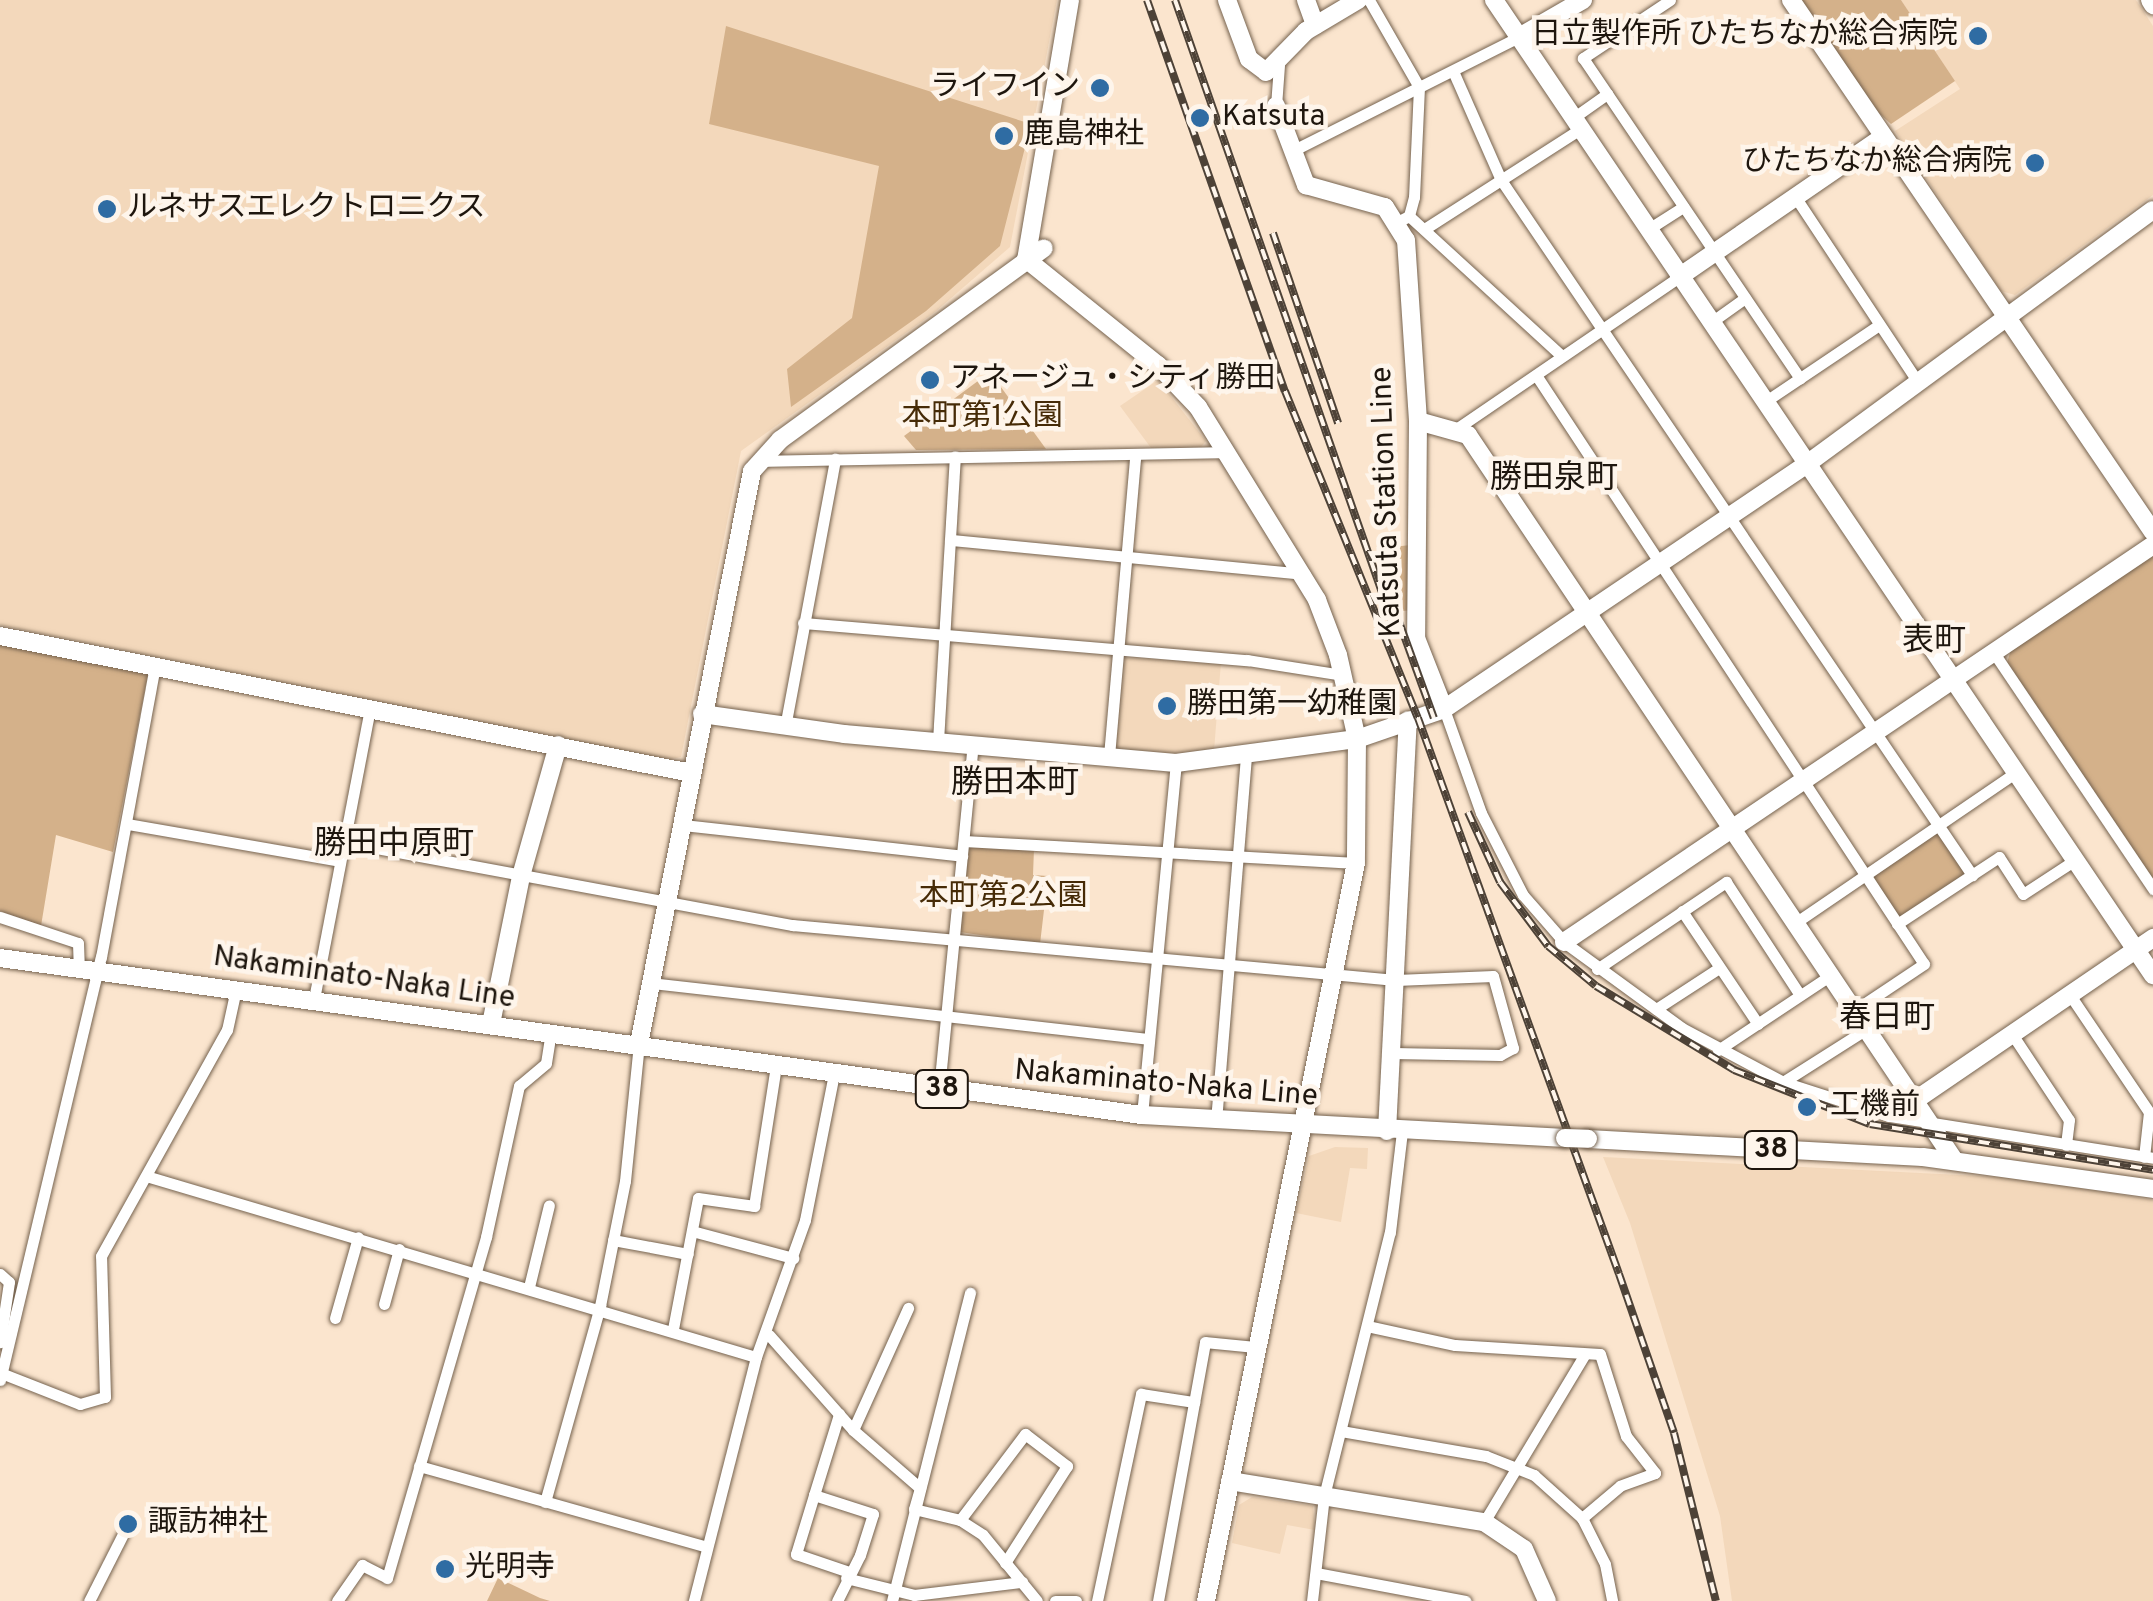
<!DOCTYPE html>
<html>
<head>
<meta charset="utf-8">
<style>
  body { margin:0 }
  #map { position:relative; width:2153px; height:1601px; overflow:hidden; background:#fbe5ce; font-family:Overpass,"Noto Sans JP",sans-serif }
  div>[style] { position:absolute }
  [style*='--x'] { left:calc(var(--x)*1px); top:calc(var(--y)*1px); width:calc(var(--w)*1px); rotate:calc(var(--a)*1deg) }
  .built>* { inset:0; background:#f3d8bb }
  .green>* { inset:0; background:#d4b18a }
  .roads { filter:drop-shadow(0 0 2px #75624e) drop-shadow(0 0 2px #75624e) }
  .street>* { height:11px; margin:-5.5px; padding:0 5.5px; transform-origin:5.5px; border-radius:5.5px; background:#fff }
  .secondary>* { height:18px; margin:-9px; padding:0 9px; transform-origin:9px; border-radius:9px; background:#fff }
  .primary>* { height:18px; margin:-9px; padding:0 9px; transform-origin:9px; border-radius:9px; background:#fff }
  .rail>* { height:8px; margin-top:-4px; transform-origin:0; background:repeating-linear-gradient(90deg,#fef5eb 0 11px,#4d4237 0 22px); box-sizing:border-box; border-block:2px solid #4d4237 }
  .bridges { filter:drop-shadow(0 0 2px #75624e) drop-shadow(0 0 2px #75624e) }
  .primary-bridge>* { height:18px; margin:-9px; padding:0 9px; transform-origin:9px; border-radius:9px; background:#fff }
  .dots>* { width:28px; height:28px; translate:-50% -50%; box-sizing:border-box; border:5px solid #fef5eb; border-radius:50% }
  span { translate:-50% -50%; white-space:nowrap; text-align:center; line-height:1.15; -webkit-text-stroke:9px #fef5eb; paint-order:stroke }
  .shield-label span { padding:2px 8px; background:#fef5eb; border:2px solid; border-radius:8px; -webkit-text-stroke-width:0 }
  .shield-label { font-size:28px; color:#1e160e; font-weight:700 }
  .poi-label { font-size:30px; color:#1e160e }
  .right { translate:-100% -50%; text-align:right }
  .left { translate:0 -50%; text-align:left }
  .park-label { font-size:30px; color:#462b07 }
  .street-label { font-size:30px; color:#1e160e }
  .neighbourhood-label { font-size:32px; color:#1e160e }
</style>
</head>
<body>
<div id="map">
  <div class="built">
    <div style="clip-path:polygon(0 0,1057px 0,1010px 247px,935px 312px,741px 451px,681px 757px,666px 760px,0 625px)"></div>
    <div style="clip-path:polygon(1901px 0,2136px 0,2153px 26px,2153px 195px,2015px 295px,2001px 291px,1895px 131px,1960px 89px)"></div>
    <div style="clip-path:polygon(1158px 380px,1206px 441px,1201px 447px,1151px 448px,1120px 406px)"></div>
    <div style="clip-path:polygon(1124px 658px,1221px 662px,1214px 751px,1177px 757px,1114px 748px)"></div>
    <div style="clip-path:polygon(1335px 1147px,1368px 1148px,1367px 1169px,1350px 1168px,1341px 1222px,1296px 1213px,1309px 1156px)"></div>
    <div style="clip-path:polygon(1603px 1157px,2018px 1178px,2153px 1200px,2153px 1601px,1732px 1601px,1720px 1516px,1630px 1223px)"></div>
    <div style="clip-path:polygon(1252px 1497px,1313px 1506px,1315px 1530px,1287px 1525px,1280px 1554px,1232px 1543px,1239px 1505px)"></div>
  </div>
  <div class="green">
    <div style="clip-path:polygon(1799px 0,1901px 0,1955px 81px,1891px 124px,1871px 106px)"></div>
    <div style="clip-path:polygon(726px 26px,1031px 124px,1000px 246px,926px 311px,791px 407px,787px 369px,852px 318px,879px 166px,709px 124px)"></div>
    <div style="clip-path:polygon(990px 372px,1046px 449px,916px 450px,904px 436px)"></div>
    <div style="clip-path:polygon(1411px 545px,1412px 610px,1403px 611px,1382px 548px)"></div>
    <div style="clip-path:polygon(2153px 555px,2153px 879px,2007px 663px,2011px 649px)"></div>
    <div style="clip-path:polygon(0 641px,149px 669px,113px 852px,56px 835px,41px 926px,0 911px)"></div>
    <div style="clip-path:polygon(1937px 825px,1972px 875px,1897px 924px,1864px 874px)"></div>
    <div style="clip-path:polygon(975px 843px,1034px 849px,1033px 875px,1048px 876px,1040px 944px,960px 932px,968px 850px)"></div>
    <div style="clip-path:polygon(498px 1578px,540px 1598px,550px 1601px,487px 1601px)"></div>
  </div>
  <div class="roads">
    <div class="street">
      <div style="--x:1369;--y:0;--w:100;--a:60.1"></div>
      <div style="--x:1419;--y:87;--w:110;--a:92.6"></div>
      <div style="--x:1414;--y:197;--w:20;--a:105"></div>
      <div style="--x:1409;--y:216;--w:11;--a:153"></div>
      <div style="--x:1670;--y:0;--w:105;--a:146.3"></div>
      <div style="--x:1583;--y:58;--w:387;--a:55.9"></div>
      <div style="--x:1453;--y:71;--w:119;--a:66.2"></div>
      <div style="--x:1501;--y:180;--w:840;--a:55.87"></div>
      <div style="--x:1276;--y:106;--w:41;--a:-85.8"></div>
      <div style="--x:1573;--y:118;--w:42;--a:-35.2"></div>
      <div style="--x:1292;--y:151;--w:254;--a:-26.7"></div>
      <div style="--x:1796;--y:198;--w:221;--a:56.5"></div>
      <div style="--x:1409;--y:216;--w:207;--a:42.5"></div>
      <div style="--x:1426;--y:228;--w:183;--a:-32.7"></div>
      <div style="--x:1647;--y:230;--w:43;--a:-32.6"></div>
      <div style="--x:1710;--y:323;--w:43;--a:-35.5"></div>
      <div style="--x:1536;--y:375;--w:705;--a:56.63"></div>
      <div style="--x:1924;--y:964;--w:83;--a:146.3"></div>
      <div style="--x:1763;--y:403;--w:140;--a:-33.9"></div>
      <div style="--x:1459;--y:427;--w:266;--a:-34.3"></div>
      <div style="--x:761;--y:461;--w:466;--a:-1.1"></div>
      <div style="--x:952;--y:540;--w:354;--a:5.5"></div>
      <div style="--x:803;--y:623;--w:446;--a:4.8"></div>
      <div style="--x:1247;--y:660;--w:97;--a:8.9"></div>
      <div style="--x:1994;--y:653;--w:285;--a:56"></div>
      <div style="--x:1444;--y:709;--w:110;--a:70.4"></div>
      <div style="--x:1481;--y:813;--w:92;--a:62.9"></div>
      <div style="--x:1523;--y:895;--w:62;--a:48.9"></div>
      <div style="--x:1564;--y:942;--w:146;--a:36.1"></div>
      <div style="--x:1682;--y:1028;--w:115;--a:28.1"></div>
      <div style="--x:1783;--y:1082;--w:111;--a:17.8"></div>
      <div style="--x:1889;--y:1116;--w:267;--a:9"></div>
      <div style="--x:785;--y:727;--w:273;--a:-79.4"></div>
      <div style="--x:938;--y:741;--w:285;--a:-86.6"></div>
      <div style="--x:1109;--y:756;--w:301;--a:-85"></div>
      <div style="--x:128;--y:824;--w:215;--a:9.9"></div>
      <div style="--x:683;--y:825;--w:281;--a:6.3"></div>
      <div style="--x:964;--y:841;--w:393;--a:3.2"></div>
      <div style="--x:344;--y:842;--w:456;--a:10.5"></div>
      <div style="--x:792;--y:925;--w:606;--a:5.2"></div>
      <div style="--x:1396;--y:980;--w:97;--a:-2.4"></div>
      <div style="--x:1493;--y:976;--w:75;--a:74.5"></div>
      <div style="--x:1513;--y:1048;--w:15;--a:152"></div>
      <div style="--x:1500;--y:1055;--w:107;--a:-178.9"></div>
      <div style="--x:1682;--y:911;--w:136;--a:56.1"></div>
      <div style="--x:0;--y:917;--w:82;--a:18.4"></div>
      <div style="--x:78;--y:943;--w:25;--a:88"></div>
      <div style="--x:1795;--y:923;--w:268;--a:-34.3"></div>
      <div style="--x:1897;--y:924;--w:122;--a:-33.3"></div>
      <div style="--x:1999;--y:857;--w:44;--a:57"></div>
      <div style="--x:2023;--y:894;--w:62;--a:-33.2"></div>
      <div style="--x:1597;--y:969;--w:156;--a:-34"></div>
      <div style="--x:1726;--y:882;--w:135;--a:56.8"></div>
      <div style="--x:651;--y:983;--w:501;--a:6.42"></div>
      <div style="--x:2070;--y:995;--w:141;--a:56"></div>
      <div style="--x:2149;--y:1112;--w:45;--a:96.3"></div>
      <div style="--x:314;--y:999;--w:296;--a:-79.1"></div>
      <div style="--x:1656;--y:1009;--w:75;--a:-33.1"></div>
      <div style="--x:2012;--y:1034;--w:103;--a:56.5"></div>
      <div style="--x:2069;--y:1120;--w:25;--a:97"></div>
      <div style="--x:1718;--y:1050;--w:136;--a:-33.6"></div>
      <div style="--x:1783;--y:1082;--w:101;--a:-32.4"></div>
      <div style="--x:939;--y:1089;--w:346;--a:-84.4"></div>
      <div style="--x:1142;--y:1115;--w:354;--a:-84.5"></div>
      <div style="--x:1216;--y:1121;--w:367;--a:-85.3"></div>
      <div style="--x:146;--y:1176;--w:636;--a:16.53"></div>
      <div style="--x:756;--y:1357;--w:252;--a:104.3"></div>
      <div style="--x:692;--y:1231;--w:105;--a:15"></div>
      <div style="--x:613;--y:1240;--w:76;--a:10.6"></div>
      <div style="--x:0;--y:1274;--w:12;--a:42"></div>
      <div style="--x:9;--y:1282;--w:61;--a:98.5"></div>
      <div style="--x:529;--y:1287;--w:84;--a:-76.3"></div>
      <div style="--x:384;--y:1304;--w:57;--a:-74.7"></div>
      <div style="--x:335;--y:1318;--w:84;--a:-74.1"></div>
      <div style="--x:1367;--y:1326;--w:90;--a:12.2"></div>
      <div style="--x:1455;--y:1345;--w:145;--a:3.6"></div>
      <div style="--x:1600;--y:1354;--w:86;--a:72.4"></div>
      <div style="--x:1626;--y:1436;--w:47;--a:51.9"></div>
      <div style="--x:1655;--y:1473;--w:37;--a:160"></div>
      <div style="--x:1620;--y:1486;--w:50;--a:139.9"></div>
      <div style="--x:673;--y:1329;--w:133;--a:-79.2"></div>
      <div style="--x:698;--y:1198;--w:57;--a:8.1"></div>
      <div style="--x:754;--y:1206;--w:142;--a:-81.1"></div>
      <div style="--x:769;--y:1335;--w:127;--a:48.5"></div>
      <div style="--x:853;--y:1430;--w:89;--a:40.9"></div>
      <div style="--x:920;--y:1488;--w:22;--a:106"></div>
      <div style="--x:914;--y:1509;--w:47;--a:13.4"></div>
      <div style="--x:960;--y:1520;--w:27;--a:33"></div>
      <div style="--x:983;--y:1535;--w:85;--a:50.7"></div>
      <div style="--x:756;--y:1357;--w:145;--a:-70.3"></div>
      <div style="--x:805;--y:1220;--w:149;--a:-78.8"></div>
      <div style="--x:1;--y:1373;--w:85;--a:21.4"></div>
      <div style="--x:80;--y:1404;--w:26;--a:-16"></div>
      <div style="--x:105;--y:1397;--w:141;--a:-91.6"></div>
      <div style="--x:101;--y:1256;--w:259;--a:-60.9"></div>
      <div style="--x:227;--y:1030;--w:42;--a:-77.6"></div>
      <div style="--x:0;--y:1380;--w:435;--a:-76.6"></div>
      <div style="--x:101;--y:957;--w:297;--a:-79.5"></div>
      <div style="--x:853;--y:1430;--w:134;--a:-65.7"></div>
      <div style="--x:1341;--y:1431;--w:147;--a:9.8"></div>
      <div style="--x:1486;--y:1456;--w:52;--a:21.6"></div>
      <div style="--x:1534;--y:1475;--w:64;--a:41.9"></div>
      <div style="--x:1582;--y:1518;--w:51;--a:63.4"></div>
      <div style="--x:1605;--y:1564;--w:38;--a:79"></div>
      <div style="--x:419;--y:1466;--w:295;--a:15.7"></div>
      <div style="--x:814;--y:1495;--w:85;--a:-72.8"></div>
      <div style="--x:545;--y:1502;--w:204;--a:-74.3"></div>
      <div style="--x:600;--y:1306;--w:127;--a:-78.7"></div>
      <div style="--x:625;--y:1181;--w:138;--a:-84.2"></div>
      <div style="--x:960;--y:1520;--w:108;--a:-52.9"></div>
      <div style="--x:1025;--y:1434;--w:53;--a:37.3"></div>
      <div style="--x:1067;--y:1466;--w:115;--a:122.6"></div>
      <div style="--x:1484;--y:1522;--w:196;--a:-59"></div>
      <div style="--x:1316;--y:1573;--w:152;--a:10.6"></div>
      <div style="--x:846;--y:1578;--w:70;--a:14"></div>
      <div style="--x:914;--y:1595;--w:109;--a:-6.9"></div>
      <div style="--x:89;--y:1601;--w:75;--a:-63.1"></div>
      <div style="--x:337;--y:1601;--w:44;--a:-55.2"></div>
      <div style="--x:362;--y:1565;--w:28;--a:27"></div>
      <div style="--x:387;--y:1578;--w:355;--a:-73.8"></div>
      <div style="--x:486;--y:1237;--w:155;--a:-77.7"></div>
      <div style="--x:519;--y:1086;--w:35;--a:-40"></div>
      <div style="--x:546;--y:1063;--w:31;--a:-81"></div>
      <div style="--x:837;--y:1601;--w:51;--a:-63.4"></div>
      <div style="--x:860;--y:1555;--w:43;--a:-72.4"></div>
      <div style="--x:873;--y:1514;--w:62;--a:-162.1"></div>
      <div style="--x:814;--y:1495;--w:62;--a:107"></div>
      <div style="--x:796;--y:1554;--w:56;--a:18.8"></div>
      <div style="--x:892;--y:1601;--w:318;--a:-75.8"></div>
      <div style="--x:1055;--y:1601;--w:21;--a:0"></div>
      <div style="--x:1097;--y:1601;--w:212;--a:-78"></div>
      <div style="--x:1141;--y:1394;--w:54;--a:8.6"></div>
      <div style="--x:1158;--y:1601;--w:263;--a:-79.7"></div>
      <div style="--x:1205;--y:1342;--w:50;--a:5.7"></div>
      <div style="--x:1312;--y:1601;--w:106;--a:-83.5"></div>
      <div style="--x:1324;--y:1496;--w:272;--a:-76"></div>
      <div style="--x:1390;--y:1232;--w:101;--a:-83.2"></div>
    </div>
    <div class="secondary">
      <div style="--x:1070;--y:0;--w:263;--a:99.6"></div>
      <div style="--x:1026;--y:259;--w:169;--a:38.8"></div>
      <div style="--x:1158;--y:365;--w:58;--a:46.4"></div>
      <div style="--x:1198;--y:407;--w:227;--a:58.3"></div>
      <div style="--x:1317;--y:600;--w:59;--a:69.1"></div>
      <div style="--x:1338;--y:655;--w:86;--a:77.3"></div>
      <div style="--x:1357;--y:739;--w:124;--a:90.5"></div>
      <div style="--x:1356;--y:863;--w:753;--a:101.49"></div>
      <div style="--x:1227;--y:0;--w:63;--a:69.6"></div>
      <div style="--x:1249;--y:59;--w:21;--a:37"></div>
      <div style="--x:1266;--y:72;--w:57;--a:-45.7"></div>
      <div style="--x:1306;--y:31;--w:61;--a:-30.8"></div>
      <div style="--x:1306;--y:0;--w:27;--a:70"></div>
      <div style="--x:1494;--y:0;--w:1177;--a:55.95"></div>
      <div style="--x:1791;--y:0;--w:643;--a:55.77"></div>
      <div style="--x:2150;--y:0;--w:6;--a:59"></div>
      <div style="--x:1519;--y:37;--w:74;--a:-30"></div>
      <div style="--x:1276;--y:106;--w:85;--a:69.2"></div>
      <div style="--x:1306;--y:185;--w:82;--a:15.6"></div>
      <div style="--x:1385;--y:207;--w:39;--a:58"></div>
      <div style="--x:1406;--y:240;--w:181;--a:86.2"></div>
      <div style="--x:1418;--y:421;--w:217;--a:90.5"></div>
      <div style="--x:1416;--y:638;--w:76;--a:68.5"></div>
      <div style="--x:1679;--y:277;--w:247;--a:-34.5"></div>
      <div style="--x:1418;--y:421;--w:52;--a:15.6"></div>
      <div style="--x:1468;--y:435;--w:873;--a:56.16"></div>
      <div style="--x:0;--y:636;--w:704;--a:11.21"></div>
      <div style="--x:702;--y:714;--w:143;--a:8"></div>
      <div style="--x:844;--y:734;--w:333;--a:5"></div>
      <div style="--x:1176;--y:763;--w:183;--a:-7.6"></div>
      <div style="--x:1357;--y:739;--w:92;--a:-19"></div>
      <div style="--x:1444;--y:709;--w:438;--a:-34"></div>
      <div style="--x:1807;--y:464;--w:429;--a:-36.3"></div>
      <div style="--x:1564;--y:942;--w:710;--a:-33.98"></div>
      <div style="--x:491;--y:1024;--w:151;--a:-78.5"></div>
      <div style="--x:521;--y:876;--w:136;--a:-74.2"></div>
      <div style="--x:639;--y:1044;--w:584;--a:-78.84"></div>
      <div style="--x:752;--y:471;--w:42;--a:-47.9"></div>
      <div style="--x:780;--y:440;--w:326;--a:-36"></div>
      <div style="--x:1917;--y:1099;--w:286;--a:-34.3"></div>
      <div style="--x:1387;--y:1131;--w:411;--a:-87.1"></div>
      <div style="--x:1230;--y:1481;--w:257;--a:9.2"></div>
      <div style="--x:1484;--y:1522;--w:48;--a:34"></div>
      <div style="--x:1524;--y:1549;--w:57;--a:66.1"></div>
    </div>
    <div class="primary">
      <div style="--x:0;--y:958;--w:1153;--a:7.83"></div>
      <div style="--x:1142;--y:1115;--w:424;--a:3.1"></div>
      <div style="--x:1588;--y:1139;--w:335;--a:3.1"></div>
      <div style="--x:1923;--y:1157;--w:232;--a:7.9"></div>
    </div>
  </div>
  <div class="rail">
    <div style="--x:1147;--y:0;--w:415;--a:70.6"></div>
    <div style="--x:1285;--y:391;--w:353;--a:67.9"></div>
    <div style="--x:1418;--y:718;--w:591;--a:70.12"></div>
    <div style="--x:1619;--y:1274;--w:168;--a:70.9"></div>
    <div style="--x:1674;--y:1433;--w:173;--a:76"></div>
    <div style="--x:1175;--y:0;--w:658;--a:70.74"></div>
    <div style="--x:1273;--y:233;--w:201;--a:71.1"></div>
    <div style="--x:1393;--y:605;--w:120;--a:70.1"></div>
    <div style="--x:1468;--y:812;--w:77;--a:65.4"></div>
    <div style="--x:1500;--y:882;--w:80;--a:53.1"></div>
    <div style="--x:1548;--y:946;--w:62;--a:39.8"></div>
    <div style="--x:1596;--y:986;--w:162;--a:31.3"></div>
    <div style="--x:1734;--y:1070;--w:146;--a:21.7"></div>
    <div style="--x:1870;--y:1124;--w:287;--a:9.2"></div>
  </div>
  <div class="bridges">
    <div class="primary-bridge">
      <div style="--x:1565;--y:1138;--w:23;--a:2"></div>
    </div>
  </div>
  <div class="dots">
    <div style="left:1978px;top:36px;background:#2f6ca3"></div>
    <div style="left:1100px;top:88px;background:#2f6ca3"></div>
    <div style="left:1200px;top:118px;background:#2f6ca3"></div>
    <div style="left:1004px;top:136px;background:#2f6ca3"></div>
    <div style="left:2035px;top:163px;background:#2f6ca3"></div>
    <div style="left:107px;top:209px;background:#2f6ca3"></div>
    <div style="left:930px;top:380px;background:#2f6ca3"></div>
    <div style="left:1167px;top:706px;background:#2f6ca3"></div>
    <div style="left:1807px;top:1107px;background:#2f6ca3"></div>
    <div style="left:128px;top:1524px;background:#2f6ca3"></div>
    <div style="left:445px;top:1569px;background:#2f6ca3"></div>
  </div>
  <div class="shield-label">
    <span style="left:942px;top:1089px">38</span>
    <span style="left:1771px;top:1150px">38</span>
  </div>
  <div class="poi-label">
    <span class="right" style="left:1958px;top:36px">日立製作所 ひたちなか総合病院</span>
    <span class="right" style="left:1080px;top:88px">ライフイン</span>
    <span class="left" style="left:1222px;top:118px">Katsuta</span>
    <span class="left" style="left:1024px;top:136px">鹿島神社</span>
    <span class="right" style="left:2012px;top:163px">ひたちなか総合病院</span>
    <span class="left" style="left:127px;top:209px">ルネサスエレクトロニクス</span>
    <span class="left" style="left:950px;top:380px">アネージュ・シティ勝田</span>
    <span class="left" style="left:1187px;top:706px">勝田第一幼稚園</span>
    <span class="left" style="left:1830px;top:1107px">工機前</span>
    <span class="left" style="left:148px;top:1524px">諏訪神社</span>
    <span class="left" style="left:465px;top:1569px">光明寺</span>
  </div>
  <div class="park-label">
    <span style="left:982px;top:418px">本町第1公園</span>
    <span style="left:1003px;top:898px">本町第2公園</span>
  </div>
  <div class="street-label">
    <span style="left:1388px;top:502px;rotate:-92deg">Katsuta Station Line</span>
    <span style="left:364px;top:979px;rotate:8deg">Nakaminato-Naka Line</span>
    <span style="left:1166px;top:1085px;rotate:5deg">Nakaminato-Naka Line</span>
  </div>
  <div class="neighbourhood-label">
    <span style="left:1554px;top:479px">勝田泉町</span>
    <span style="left:1934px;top:642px">表町</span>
    <span style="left:1015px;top:784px">勝田本町</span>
    <span style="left:394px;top:845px">勝田中原町</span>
    <span style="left:1887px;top:1019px">春日町</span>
  </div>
</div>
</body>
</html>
